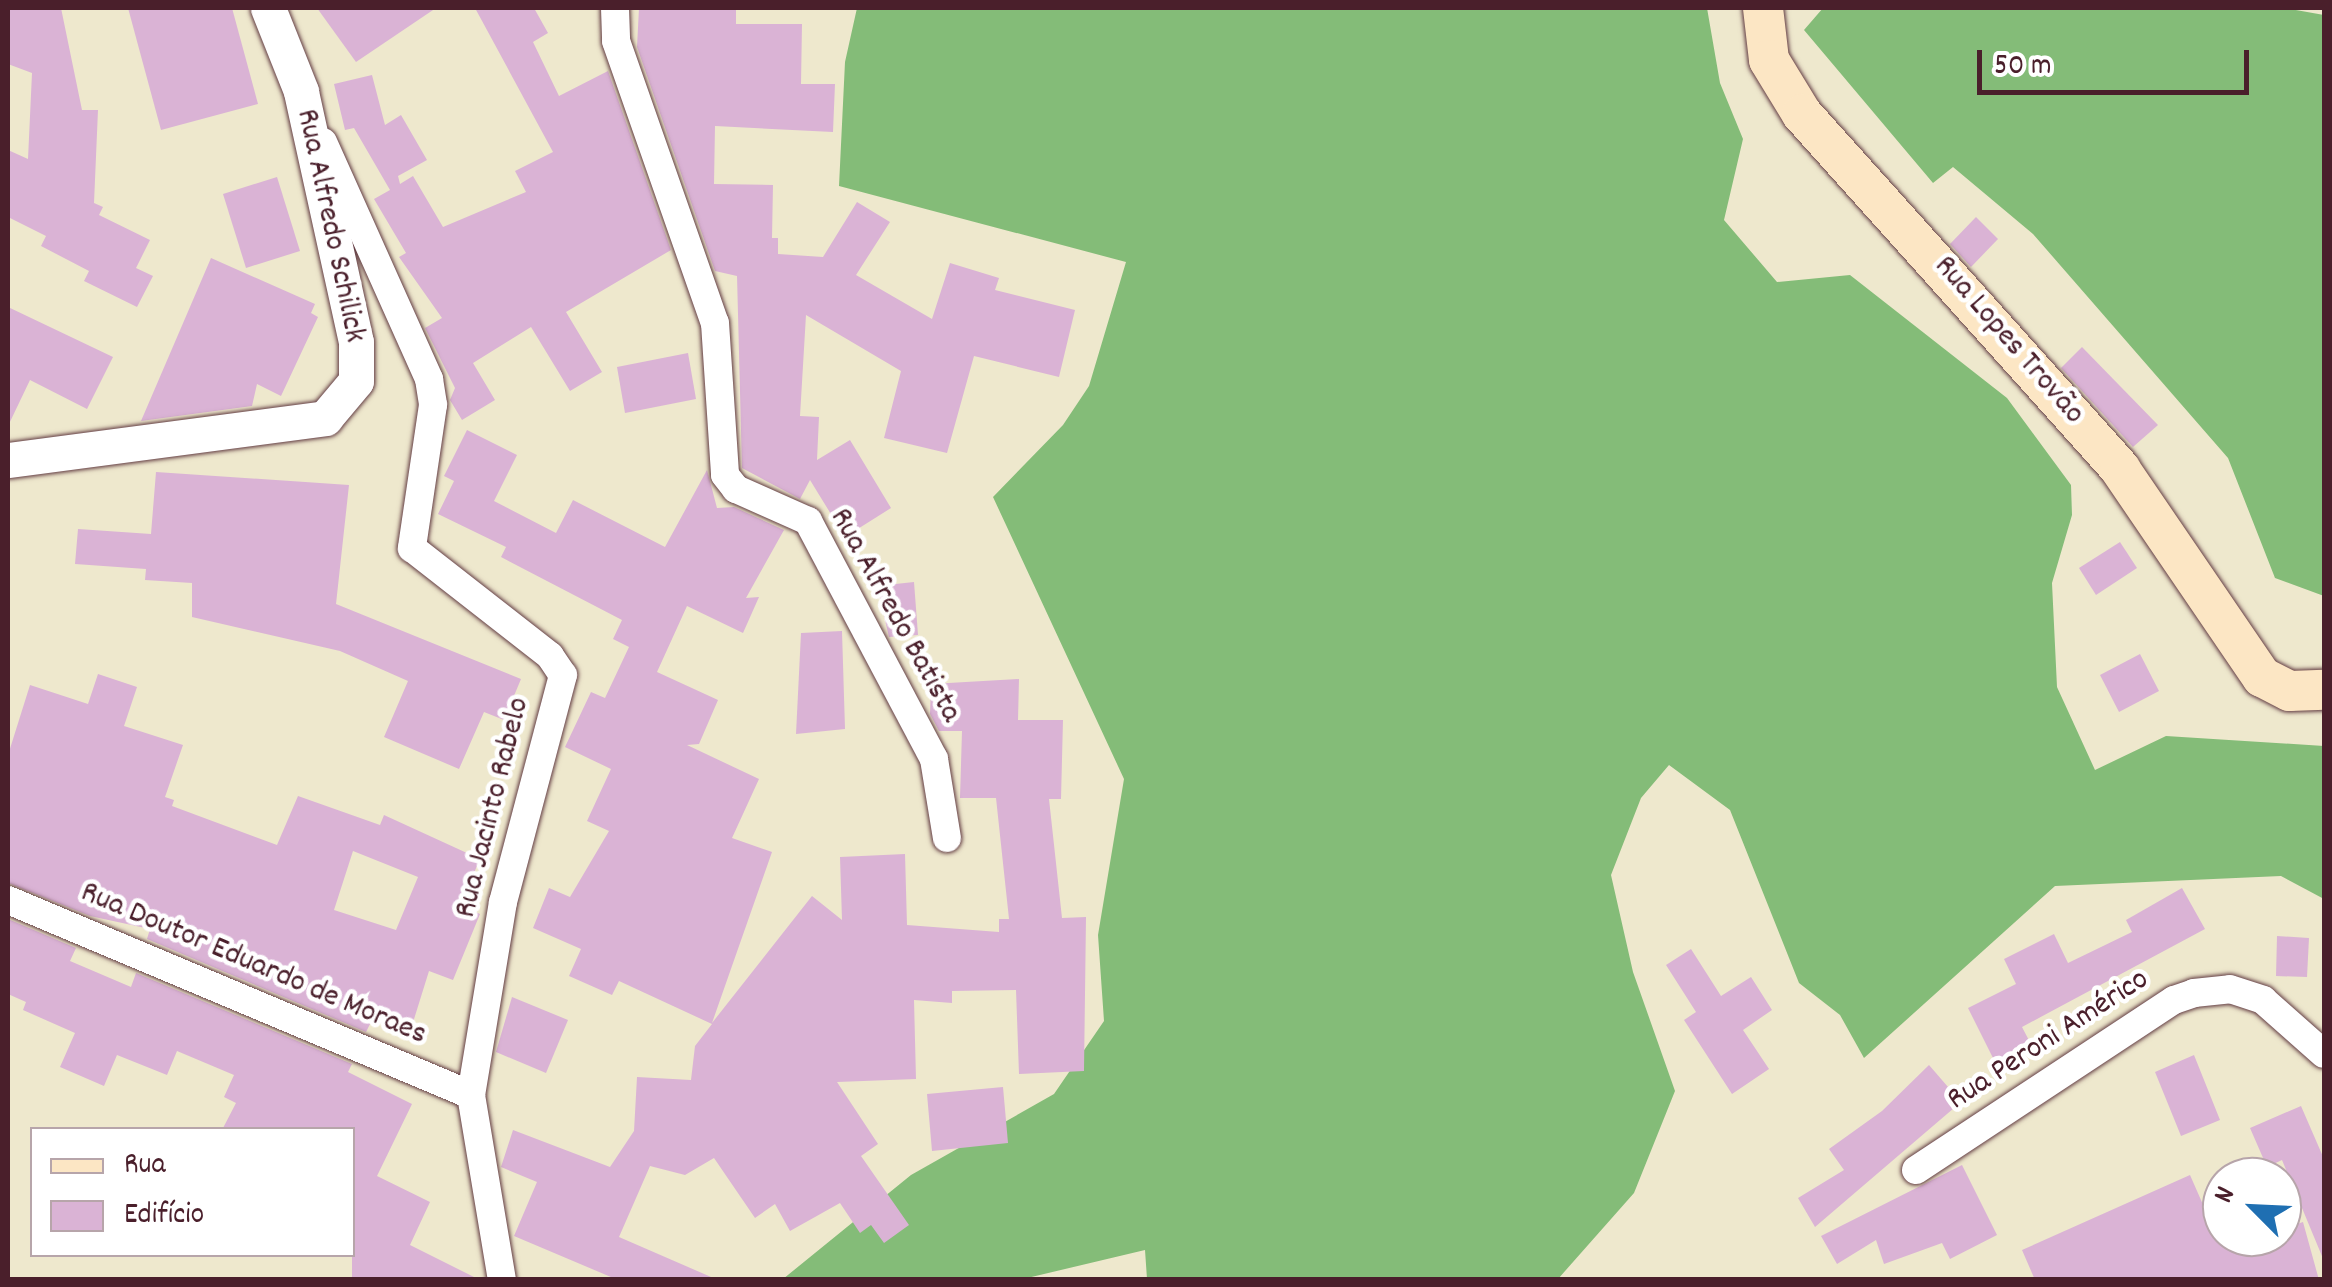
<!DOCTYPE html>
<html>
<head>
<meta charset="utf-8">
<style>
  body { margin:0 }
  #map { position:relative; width:2332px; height:1287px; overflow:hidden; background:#eee8cd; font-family:Dekko,sans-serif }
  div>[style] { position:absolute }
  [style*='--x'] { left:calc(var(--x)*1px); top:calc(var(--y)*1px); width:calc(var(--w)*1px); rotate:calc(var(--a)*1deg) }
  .forest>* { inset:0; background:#84bc78 }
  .building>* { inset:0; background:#dab3d5 }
  .roads { filter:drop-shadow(0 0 2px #633d43) drop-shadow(0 0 2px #633d43) }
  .minor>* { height:28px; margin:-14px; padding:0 14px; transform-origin:14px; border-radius:14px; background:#fff }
  .tertiary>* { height:35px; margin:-17.5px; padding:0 17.5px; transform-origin:17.5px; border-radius:17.5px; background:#fff }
  .secondary>* { height:40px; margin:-20px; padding:0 20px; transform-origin:20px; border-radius:20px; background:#fce6c4 }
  span { translate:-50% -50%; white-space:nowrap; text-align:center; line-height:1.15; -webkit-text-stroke:9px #fff; paint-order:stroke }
  .street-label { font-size:32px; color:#4a1f2b }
  .frame { position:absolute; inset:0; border:10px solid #4a1f2b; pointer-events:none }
  .legend { position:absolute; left:30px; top:1127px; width:325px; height:130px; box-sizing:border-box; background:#fff; border:2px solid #b7a5aa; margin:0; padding:12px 18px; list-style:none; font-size:30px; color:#4a1f2b }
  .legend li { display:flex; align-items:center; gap:20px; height:50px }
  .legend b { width:50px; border:2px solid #b7a5aa }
  .north { position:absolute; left:2202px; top:1157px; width:100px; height:100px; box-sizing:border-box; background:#fff; border:2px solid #b7a5aa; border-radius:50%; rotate:294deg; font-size:28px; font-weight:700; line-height:40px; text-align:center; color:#4a1f2b }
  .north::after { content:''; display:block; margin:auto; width:35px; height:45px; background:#1f6fb2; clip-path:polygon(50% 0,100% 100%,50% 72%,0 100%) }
  .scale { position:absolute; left:1977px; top:50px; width:272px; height:45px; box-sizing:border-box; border:5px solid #4a1f2b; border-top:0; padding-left:12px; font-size:30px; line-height:35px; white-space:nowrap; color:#4a1f2b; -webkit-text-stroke:8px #fff; paint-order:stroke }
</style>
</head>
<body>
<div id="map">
  <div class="forest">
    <div style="clip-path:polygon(857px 8px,1707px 8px,1720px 83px,1743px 139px,1724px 220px,1777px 282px,1850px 275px,2007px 398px,2071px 485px,2072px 515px,2052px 583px,2057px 687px,2095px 770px,2166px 736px,2324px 746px,2324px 899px,2281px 876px,2055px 886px,1864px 1058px,1840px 1015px,1799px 983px,1730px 810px,1669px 765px,1641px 798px,1611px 875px,1633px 972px,1675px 1091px,1634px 1193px,1558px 1279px,1147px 1279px,1145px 1250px,1023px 1279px,783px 1279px,911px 1175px,1054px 1094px,1104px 1021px,1098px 935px,1124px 779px,993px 497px,1063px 425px,1089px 386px,1126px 262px,839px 186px,845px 62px)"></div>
    <div style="clip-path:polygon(1823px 8px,2285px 8px,2324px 15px,2324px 596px,2275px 578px,2228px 458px,2033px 234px,1953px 167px,1933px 183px,1804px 30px)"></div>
  </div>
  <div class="building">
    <div style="clip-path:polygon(8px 8px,61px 8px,82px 110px,98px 110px,94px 203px,103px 207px,99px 215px,150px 240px,136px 268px,153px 276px,137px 307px,84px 281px,89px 271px,41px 246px,46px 236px,8px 217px,8px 150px,28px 159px,32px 73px,8px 64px)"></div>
    <div style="clip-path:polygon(128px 8px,232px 8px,258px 104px,161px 130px)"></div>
    <div style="clip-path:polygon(317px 8px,436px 8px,356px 62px)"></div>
    <div style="clip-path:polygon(475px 8px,534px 8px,548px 33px,533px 42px,559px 96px,608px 71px,671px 250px,566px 312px,602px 372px,570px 391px,531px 327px,473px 363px,495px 400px,462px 420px,450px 400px,455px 388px,425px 328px,442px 318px,399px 257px,406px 253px,374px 199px,390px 190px,354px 128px,345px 130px,334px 84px,372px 75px,385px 125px,401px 115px,427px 160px,398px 176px,400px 184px,413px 176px,443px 227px,526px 192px,515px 171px,553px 152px)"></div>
    <div style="clip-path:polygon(639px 8px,736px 8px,736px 24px,802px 24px,801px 84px,835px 84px,833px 132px,715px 126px,714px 184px,773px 185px,772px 238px,778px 238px,778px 254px,823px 257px,857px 202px,890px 222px,856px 275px,932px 319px,950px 263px,999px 278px,995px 290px,1075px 310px,1059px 377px,974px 356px,947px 453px,884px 438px,901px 371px,806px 315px,800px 416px,819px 417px,817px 460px,850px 440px,891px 508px,845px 537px,810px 480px,800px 499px,742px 468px,737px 276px,715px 271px,637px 47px)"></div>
    <div style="clip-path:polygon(277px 177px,300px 251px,246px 268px,223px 194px)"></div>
    <div style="clip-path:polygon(1976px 217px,1998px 239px,1971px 267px,1950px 244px)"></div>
    <div style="clip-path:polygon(211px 258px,315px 304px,311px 313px,318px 317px,281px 396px,257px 384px,252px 406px,141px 421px)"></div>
    <div style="clip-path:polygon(8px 307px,113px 357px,87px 409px,30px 380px,8px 426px)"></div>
    <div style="clip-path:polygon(2082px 347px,2158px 425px,2133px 447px,2061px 368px)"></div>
    <div style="clip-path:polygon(688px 353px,696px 399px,625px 413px,617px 367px)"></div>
    <div style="clip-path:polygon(467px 430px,517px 455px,494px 501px,556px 533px,573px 500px,665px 547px,707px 470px,717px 508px,734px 507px,784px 530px,746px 598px,759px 597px,743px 633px,687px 606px,657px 672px,718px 700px,699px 744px,687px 745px,759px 779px,732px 838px,772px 852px,712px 1023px,812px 896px,842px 920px,840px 857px,905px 854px,907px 925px,999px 932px,999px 919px,1009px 919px,996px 798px,960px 798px,962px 731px,939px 731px,930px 714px,931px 684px,1019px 679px,1018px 720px,1063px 720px,1061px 799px,1049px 799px,1062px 918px,1086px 917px,1084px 1071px,1019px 1074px,1016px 990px,952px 991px,952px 1003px,914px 1000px,916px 1079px,837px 1082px,878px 1144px,861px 1156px,909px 1225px,884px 1243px,871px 1225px,860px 1233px,840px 1203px,790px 1231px,775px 1204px,755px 1218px,714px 1158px,685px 1175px,650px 1166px,619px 1237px,718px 1280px,618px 1280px,514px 1236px,537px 1182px,501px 1167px,513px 1130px,610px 1167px,634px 1131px,637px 1077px,691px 1080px,695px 1046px,712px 1024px,619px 981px,612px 995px,569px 976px,581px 949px,533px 928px,549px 888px,570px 897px,609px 831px,587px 821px,611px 769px,565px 747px,591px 692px,605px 698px,629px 647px,613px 639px,622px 620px,501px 557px,506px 547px,438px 514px,454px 481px,444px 476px)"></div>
    <div style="clip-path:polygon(156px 472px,349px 485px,336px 604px,521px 679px,504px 720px,484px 712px,459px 769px,384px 737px,408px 681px,340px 651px,192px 617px,192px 583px,145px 580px,146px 569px,75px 564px,78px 529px,151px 534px)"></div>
    <div style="clip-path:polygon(2120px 542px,2137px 568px,2096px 595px,2079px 568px)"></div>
    <div style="clip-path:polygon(914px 582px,918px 635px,889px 637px,877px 586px)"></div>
    <div style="clip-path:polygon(842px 631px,845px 729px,796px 734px,801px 633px)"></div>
    <div style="clip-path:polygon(2140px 654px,2159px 691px,2119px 712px,2100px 675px)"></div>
    <div style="clip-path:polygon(evenodd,98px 674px,137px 687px,124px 726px,183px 745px,165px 797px,174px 800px,172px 806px,277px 845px,298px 796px,380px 825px,384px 815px,480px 859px,460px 905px,480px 914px,453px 980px,429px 971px,410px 1032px,372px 1020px,366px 1032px,147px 939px,150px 929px,90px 916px,8px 883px,8px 755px,30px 685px,88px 704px,98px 674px,353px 851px,418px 877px,396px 930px,334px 910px,353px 851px)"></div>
    <div style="clip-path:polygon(2182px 888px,2205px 929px,2022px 1027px,2034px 1050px,1998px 1068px,1968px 1008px,2016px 984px,2004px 959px,2054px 934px,2068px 963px,2132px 932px,2126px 920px)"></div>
    <div style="clip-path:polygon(8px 919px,76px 948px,70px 961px,131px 987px,136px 973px,352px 1064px,348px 1072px,412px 1104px,377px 1176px,430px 1202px,410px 1245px,480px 1280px,352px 1280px,352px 1130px,222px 1130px,236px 1103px,224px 1097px,234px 1075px,177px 1051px,167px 1075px,117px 1055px,104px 1086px,60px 1067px,75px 1033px,23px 1010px,26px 1002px,8px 994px)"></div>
    <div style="clip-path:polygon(2277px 936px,2309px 938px,2307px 977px,2276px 976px)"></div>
    <div style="clip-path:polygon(1691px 949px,1721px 996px,1751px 977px,1772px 1010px,1743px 1030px,1769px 1069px,1732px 1094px,1684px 1020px,1696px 1012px,1666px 965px)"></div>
    <div style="clip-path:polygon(512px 997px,568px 1020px,546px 1073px,496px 1052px)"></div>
    <div style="clip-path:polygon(2194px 1055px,2220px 1120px,2181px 1136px,2155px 1072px)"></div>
    <div style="clip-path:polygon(1929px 1065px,1961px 1102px,1815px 1227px,1798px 1198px,1844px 1170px,1829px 1149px,1882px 1111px)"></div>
    <div style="clip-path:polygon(1003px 1087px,1008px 1143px,932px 1151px,927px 1094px)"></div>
    <div style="clip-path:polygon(2301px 1106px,2324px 1159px,2324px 1261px,2282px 1160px,2267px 1167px,2250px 1128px)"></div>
    <div style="clip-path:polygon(1962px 1165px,1997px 1235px,1950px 1259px,1942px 1243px,1884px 1264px,1876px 1240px,1837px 1264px,1821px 1236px)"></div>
    <div style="clip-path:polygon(2190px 1175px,2208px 1216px,2222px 1210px,2222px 1237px,2233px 1237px,2236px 1246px,2282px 1237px,2282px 1229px,2303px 1222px,2319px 1280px,2035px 1280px,2022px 1250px)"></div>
  </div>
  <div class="roads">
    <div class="minor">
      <div style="--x:615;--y:8;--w:33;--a:88"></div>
      <div style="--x:616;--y:41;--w:299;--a:70.7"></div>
      <div style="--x:715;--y:323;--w:152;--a:86.2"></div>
      <div style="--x:725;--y:475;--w:18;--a:52"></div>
      <div style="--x:736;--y:489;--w:79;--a:24"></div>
      <div style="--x:808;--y:521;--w:269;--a:62.1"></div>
      <div style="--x:934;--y:759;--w:80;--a:80.7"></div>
      <div style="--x:323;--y:142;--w:260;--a:65.9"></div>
      <div style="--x:429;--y:379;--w:26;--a:81"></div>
      <div style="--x:433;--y:405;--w:145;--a:98.4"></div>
      <div style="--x:412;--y:548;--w:175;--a:38"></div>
      <div style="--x:550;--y:656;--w:23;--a:56"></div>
      <div style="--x:563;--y:675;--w:235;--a:104.8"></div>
      <div style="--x:503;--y:902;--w:196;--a:99.4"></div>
      <div style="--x:471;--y:1095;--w:188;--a:80.5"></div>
      <div style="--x:8;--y:900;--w:502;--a:22.84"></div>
      <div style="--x:1916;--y:1170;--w:309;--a:-33.4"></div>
      <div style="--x:2174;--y:1000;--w:21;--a:-19"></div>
      <div style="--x:2194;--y:993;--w:36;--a:-6"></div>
      <div style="--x:2230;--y:989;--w:35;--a:18"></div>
      <div style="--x:2263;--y:1000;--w:81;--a:41.5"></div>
    </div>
    <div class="tertiary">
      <div style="--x:8;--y:460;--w:320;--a:-7.5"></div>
      <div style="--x:325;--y:418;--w:48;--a:-50"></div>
      <div style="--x:356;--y:381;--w:39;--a:-90"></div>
      <div style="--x:356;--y:342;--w:257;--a:-102.4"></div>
      <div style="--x:301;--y:91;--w:89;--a:-111.7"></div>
    </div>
    <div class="secondary">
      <div style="--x:1763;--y:8;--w:52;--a:83.4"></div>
      <div style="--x:1769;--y:60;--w:63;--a:58.6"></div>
      <div style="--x:1802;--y:114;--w:477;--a:48.1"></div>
      <div style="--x:2120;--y:469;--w:252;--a:55.7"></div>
      <div style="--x:2262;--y:677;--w:31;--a:27"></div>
      <div style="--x:2290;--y:691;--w:34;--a:-2"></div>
    </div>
  </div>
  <div class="street-label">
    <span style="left:329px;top:226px;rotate:78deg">Rua Alfredo Schilick</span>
    <span style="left:2008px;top:341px;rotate:49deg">Rua Lopes Trovão</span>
    <span style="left:894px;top:616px;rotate:61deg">Rua Alfredo Batista</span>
    <span style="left:494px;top:808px;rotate:-76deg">Rua Jacinto Rabelo</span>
    <span style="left:253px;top:965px;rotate:23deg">Rua Doutor Eduardo de Moraes</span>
    <span style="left:2049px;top:1041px;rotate:-33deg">Rua Peroni Américo</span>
  </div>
  <div class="frame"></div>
  <ul class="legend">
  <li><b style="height:12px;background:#fce6c4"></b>Rua</li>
  <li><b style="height:28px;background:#dab3d5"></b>Edifício</li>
  </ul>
  <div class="north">N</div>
  <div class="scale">50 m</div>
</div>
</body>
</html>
